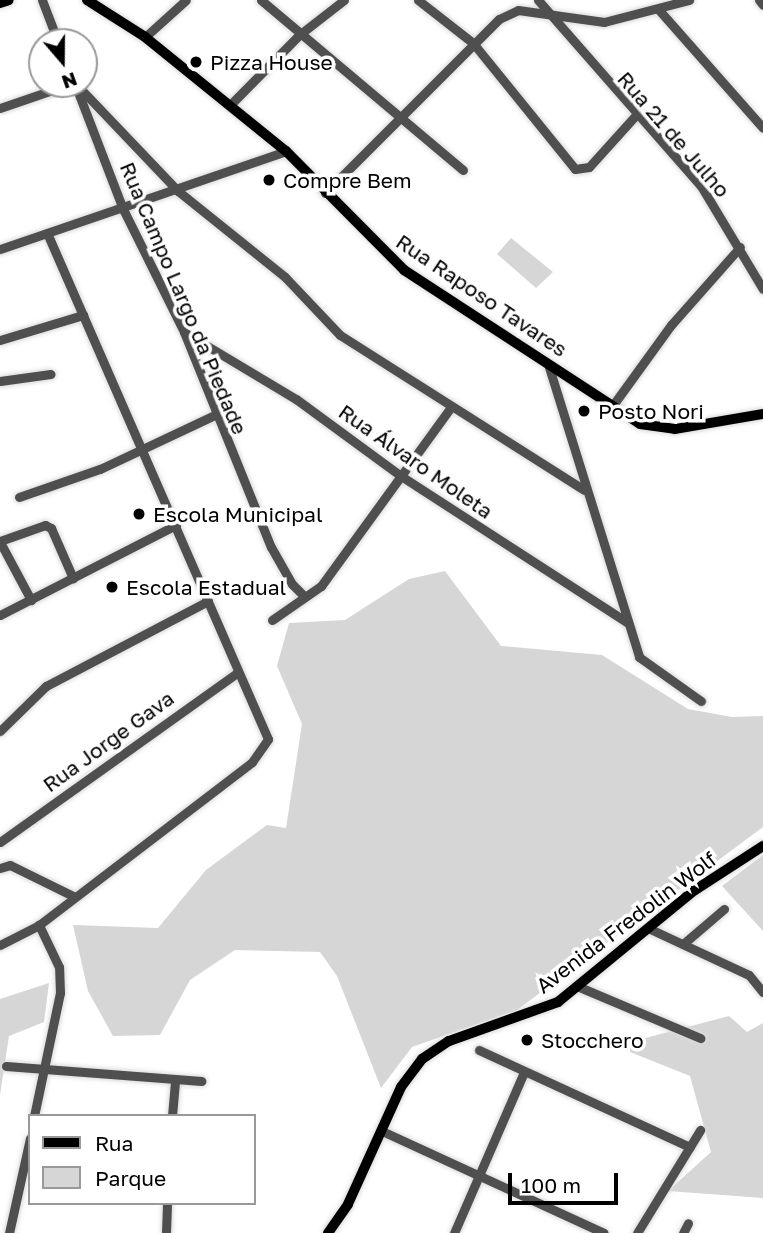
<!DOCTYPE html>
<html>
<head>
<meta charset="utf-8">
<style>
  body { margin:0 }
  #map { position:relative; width:763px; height:1233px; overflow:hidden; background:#fff; font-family:"Golos Text",sans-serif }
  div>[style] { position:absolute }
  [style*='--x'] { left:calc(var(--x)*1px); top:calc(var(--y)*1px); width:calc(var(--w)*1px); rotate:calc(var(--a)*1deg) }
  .green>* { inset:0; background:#d6d6d6 }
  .roads { filter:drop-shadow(0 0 2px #dbdbdb) drop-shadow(0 0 2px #dbdbdb) }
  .minor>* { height:9px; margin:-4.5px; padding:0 4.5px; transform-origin:4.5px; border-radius:4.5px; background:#4f4f4f }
  .major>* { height:10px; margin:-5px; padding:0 5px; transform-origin:5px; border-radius:5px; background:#000 }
  .dots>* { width:19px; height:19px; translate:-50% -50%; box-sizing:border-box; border:4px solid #fff; border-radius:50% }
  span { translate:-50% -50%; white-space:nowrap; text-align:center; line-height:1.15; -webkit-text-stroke:7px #fff; paint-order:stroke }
  .poi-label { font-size:21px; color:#000 }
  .left { translate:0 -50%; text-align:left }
  .street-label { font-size:21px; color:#000 }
  .legend { position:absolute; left:28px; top:1114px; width:228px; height:91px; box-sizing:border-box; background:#fff; border:2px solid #999; margin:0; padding:9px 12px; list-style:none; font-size:21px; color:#000 }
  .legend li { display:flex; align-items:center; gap:14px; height:35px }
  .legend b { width:35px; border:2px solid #999 }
  .north { position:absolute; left:28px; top:28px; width:70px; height:70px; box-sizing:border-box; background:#fff; border:2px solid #999; border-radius:50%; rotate:160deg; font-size:19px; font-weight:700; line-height:28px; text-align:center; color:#000 }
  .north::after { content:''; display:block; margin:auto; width:24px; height:32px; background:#000; clip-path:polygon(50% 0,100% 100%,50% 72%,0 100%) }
  .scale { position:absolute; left:508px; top:1173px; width:110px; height:32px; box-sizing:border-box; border:4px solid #000; border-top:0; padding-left:9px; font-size:21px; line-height:24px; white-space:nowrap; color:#000; -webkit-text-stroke:5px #fff; paint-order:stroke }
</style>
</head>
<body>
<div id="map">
  <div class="green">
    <div style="clip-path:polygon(511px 238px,553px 272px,536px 288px,497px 254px)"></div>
    <div style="clip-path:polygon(445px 571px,501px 646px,602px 655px,688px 709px,732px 717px,763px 716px,763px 827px,517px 1010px,412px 1047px,381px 1088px,337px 976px,320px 952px,235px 950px,190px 980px,160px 1035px,113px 1036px,88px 991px,73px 925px,158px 928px,206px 870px,267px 825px,286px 828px,302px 724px,277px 666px,289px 623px,345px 620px,409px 579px)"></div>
    <div style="clip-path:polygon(763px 855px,763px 931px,722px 886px)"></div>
    <div style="clip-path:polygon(49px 983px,44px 1022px,9px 1036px,0 1095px,0 999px)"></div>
    <div style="clip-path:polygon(729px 1016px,747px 1032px,763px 1023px,763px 1198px,668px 1191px,711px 1152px,690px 1076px,615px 1046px)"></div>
  </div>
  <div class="roads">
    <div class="minor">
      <div style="--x:42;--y:0;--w:45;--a:69.1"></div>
      <div style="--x:261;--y:0;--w:264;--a:40.1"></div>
      <div style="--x:418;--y:0;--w:70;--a:38"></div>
      <div style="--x:473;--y:43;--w:162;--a:51"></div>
      <div style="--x:575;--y:169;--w:14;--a:-8"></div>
      <div style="--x:589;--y:167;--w:70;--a:-47.9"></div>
      <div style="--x:538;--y:0;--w:247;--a:48.8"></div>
      <div style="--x:701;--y:186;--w:120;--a:59"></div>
      <div style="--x:759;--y:0;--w:6;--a:51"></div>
      <div style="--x:659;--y:10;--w:157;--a:48.6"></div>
      <div style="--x:145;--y:37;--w:55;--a:-42.1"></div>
      <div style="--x:75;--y:84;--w:134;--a:69"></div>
      <div style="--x:123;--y:209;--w:137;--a:63.6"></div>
      <div style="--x:184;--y:332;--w:232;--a:68"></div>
      <div style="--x:271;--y:547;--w:43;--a:60.4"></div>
      <div style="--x:292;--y:584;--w:18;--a:45"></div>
      <div style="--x:76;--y:84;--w:148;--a:46.4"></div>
      <div style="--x:178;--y:191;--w:137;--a:38.8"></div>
      <div style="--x:285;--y:277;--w:80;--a:46.5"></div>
      <div style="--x:340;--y:335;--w:289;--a:32.4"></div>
      <div style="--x:230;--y:105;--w:98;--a:-45.4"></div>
      <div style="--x:299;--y:35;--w:57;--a:-37.9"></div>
      <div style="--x:0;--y:108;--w:74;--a:-18.9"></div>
      <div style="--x:325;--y:193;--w:246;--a:-45"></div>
      <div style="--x:499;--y:19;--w:21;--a:-25"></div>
      <div style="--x:518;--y:10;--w:87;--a:7.9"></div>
      <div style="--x:604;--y:22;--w:88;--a:-14.5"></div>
      <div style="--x:0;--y:249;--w:302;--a:-18.9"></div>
      <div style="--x:184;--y:332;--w:131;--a:30.9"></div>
      <div style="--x:296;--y:399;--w:130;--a:36.3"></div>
      <div style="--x:401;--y:476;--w:269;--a:32.9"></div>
      <div style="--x:0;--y:340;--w:87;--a:-16.8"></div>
      <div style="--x:548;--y:364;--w:307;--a:72.7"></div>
      <div style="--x:639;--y:657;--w:76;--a:35.4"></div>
      <div style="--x:0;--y:381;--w:51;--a:-7.8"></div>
      <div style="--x:613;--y:405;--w:99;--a:-54.1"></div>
      <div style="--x:671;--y:325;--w:104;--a:-48.5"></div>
      <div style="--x:19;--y:497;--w:86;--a:-19.1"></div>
      <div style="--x:100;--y:469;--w:127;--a:-25.2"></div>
      <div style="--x:0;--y:541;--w:48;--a:-19.6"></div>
      <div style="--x:45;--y:525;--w:7;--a:27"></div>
      <div style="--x:51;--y:528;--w:55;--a:66.3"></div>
      <div style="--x:0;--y:542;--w:66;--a:61.9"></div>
      <div style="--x:0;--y:615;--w:198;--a:-27.1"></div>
      <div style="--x:272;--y:620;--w:60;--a:-34.8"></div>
      <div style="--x:321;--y:586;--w:221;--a:-54"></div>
      <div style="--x:0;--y:731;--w:64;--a:-44.4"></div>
      <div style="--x:46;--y:686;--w:183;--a:-27.7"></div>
      <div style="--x:0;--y:842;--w:292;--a:-35.5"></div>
      <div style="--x:0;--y:868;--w:10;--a:-17"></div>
      <div style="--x:10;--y:865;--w:72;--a:26.2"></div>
      <div style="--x:648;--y:928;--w:111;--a:25"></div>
      <div style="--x:749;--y:975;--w:22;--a:51"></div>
      <div style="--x:683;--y:944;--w:54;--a:-40.5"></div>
      <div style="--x:0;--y:945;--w:44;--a:-27.1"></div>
      <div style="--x:39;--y:925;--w:268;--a:-37.4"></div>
      <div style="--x:252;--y:762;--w:28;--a:-55"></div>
      <div style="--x:268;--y:739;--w:552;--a:-113.59"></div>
      <div style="--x:577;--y:986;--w:134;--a:22.9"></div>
      <div style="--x:479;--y:1050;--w:232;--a:24.7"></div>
      <div style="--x:6;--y:1066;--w:196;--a:4.4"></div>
      <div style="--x:34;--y:1116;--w:126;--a:-78.1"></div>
      <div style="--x:60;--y:993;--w:26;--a:-92"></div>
      <div style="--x:59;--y:967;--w:47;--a:-115.5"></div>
      <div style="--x:172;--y:1116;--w:37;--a:-85"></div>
      <div style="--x:382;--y:1131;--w:244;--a:24.7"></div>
      <div style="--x:9;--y:1233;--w:97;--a:-77.5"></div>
      <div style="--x:166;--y:1233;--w:30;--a:-88"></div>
      <div style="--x:454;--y:1233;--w:176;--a:-66.5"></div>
      <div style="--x:637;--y:1233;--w:121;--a:-58.5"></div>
      <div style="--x:683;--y:1233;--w:11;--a:-63"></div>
    </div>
    <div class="major">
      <div style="--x:87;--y:0;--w:69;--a:32.5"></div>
      <div style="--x:145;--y:37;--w:181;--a:39"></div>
      <div style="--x:286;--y:151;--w:168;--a:45.2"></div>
      <div style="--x:404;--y:270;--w:282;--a:33.1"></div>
      <div style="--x:640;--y:424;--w:35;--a:8"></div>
      <div style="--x:675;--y:429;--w:89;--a:-9.7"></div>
      <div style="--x:0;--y:3;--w:9;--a:-18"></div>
      <div style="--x:328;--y:1233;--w:35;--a:-55"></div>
      <div style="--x:348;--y:1204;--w:128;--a:-65.6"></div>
      <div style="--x:401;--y:1087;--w:35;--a:-53"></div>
      <div style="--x:422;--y:1059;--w:32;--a:-34"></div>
      <div style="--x:449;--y:1041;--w:116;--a:-19.7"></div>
      <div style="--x:558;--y:1002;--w:177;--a:-39.3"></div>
      <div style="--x:695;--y:890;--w:81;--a:-32.9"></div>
    </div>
  </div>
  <div class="dots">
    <div style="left:196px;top:62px;background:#000"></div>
    <div style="left:269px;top:180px;background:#000"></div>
    <div style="left:584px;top:411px;background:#000"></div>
    <div style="left:139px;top:514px;background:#000"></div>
    <div style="left:112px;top:587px;background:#000"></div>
    <div style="left:527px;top:1040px;background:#000"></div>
  </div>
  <div class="poi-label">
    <span class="left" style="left:210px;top:62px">Pizza House</span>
    <span class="left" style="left:283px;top:180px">Compre Bem</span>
    <span class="left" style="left:598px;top:411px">Posto Nori</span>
    <span class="left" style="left:153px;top:514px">Escola Municipal</span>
    <span class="left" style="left:126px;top:587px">Escola Estadual</span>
    <span class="left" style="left:541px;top:1040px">Stocchero</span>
  </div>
  <div class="street-label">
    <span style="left:674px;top:134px;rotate:49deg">Rua 21 de Julho</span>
    <span style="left:482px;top:295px;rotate:34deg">Rua Raposo Tavares</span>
    <span style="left:184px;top:298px;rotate:67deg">Rua Campo Largo da Piedade</span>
    <span style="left:416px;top:461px;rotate:35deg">Rua Álvaro Moleta</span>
    <span style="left:108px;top:741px;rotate:-36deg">Rua Jorge Gava</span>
    <span style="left:626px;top:922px;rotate:-37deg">Avenida Fredolin Wolf</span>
  </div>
  <ul class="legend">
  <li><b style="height:9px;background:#000"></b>Rua</li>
  <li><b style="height:19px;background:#d6d6d6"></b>Parque</li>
  </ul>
  <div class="north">N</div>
  <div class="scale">100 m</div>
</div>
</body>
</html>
